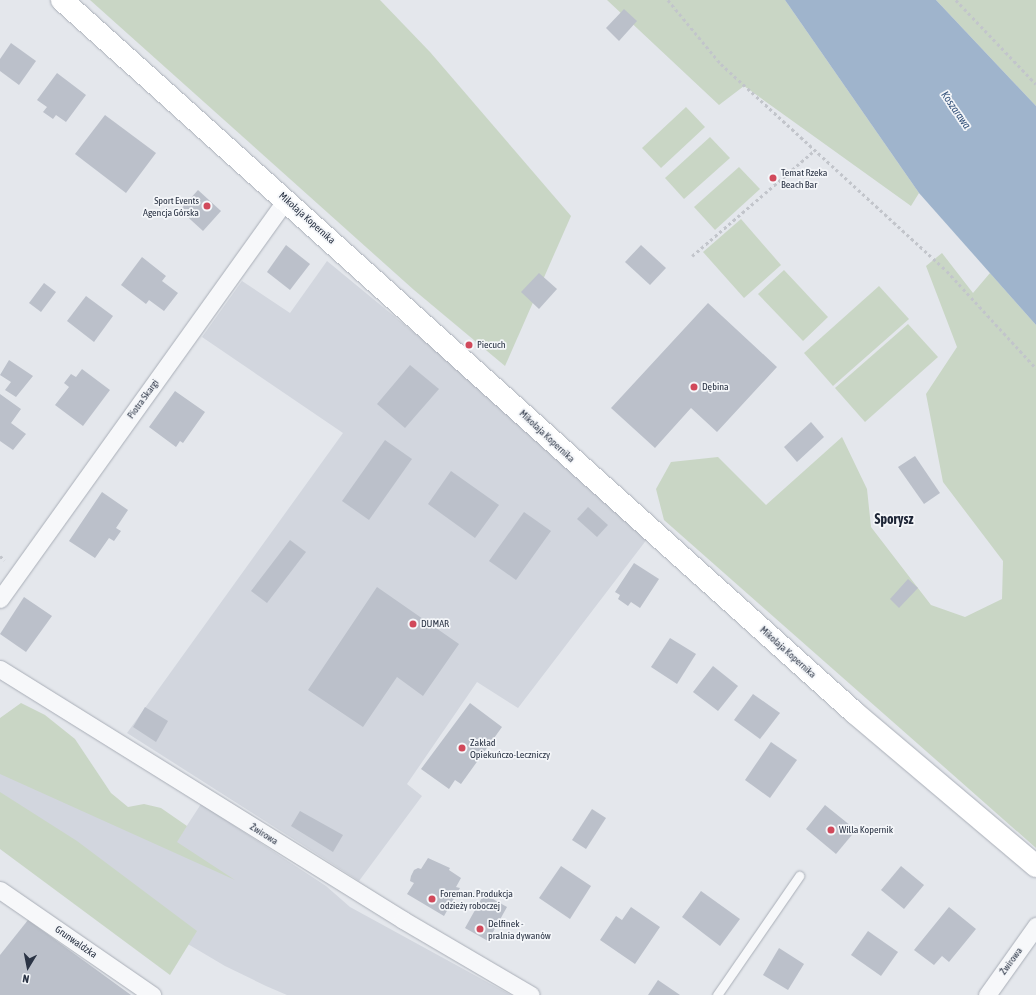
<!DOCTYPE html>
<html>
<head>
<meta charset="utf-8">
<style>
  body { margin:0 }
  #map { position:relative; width:1036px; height:995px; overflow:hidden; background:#e4e7ec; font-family:"Asap Condensed",sans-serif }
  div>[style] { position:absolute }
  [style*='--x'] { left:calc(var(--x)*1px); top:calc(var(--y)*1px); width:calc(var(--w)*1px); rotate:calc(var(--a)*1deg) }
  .built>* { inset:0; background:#d2d6de }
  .green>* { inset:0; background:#c9d6c5 }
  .water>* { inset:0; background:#9fb4cc }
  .building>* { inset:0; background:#bbc0ca }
  .path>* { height:2.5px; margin-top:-1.25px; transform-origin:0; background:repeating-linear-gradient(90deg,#c2c5cb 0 3px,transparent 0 6px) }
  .roads { filter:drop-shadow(0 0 1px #a9aeb7) drop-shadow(0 0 1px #a9aeb7) }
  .service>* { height:9px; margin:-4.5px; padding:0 4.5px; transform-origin:4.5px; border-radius:4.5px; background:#f7f8fa }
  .minor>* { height:17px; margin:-8.5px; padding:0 8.5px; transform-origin:8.5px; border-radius:8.5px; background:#f7f8fa }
  .primary>* { height:22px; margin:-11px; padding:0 11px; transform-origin:11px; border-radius:11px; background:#fff }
  .dots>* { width:11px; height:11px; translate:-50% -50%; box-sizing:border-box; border:2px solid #f4f6f9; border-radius:50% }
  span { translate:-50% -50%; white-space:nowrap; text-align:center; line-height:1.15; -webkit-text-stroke:3.5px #f4f6f9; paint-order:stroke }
  .poi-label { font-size:10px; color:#2b3445 }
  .left { translate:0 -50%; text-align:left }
  .right { translate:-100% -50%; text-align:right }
  .street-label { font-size:10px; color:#2b3445 }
  .water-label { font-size:11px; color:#34527a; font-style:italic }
  .district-label { font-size:14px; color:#1d2536; font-weight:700 }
  .north { position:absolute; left:8px; top:947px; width:40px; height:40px; -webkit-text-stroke:3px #f4f6f9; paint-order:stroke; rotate:190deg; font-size:11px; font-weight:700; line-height:16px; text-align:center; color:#2b3445 }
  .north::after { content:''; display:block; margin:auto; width:14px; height:18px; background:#2b3445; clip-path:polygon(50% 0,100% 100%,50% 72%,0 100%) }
</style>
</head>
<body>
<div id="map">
  <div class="built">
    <div style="clip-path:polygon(327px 261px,654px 530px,518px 708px,477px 682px,407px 784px,422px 796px,359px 881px,127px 733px,343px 433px,202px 337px,242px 281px,290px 313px)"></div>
    <div style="clip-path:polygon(0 755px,177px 841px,201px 804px,326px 886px,350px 907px,511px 995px,287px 995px,266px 986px,225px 966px,0 833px)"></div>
  </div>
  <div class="green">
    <div style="clip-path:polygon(90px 0,380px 0,430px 52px,571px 216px,505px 366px,414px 290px)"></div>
    <div style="clip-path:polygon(607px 0,785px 0,919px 193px,911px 206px,744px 86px,719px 105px)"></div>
    <div style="clip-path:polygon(936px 0,1036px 0,1036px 106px)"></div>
    <div style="clip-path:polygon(686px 107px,705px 127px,661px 168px,642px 148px)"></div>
    <div style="clip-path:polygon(710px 137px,730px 158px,684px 199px,665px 178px)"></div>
    <div style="clip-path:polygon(739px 167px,760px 189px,715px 230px,694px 207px)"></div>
    <div style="clip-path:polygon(741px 219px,781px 265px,744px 298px,703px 252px)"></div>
    <div style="clip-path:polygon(942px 253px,973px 293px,990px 273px,1036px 325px,1036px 848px,664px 520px,656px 489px,671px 462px,718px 457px,766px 505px,842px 437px,867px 489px,871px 527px,931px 605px,965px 617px,1002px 599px,1003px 561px,943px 482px,926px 394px,957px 347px,926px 266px)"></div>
    <div style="clip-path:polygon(784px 270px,828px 317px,803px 341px,758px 294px)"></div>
    <div style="clip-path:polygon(879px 286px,909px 319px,833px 386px,804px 353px)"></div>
    <div style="clip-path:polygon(908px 324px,938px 357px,865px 422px,835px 388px)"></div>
    <div style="clip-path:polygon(21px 703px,45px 715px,75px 739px,111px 793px,128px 807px,144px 804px,161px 808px,187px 826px,177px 842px,235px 880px,0 774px,0 718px)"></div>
    <div style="clip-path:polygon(0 792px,77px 841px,197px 931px,170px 975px,0 849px)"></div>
  </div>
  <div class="water">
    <div style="clip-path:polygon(785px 0,936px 0,1036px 106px,1036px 325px,919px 193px)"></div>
  </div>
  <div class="building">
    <div style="clip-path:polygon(624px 9px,637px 21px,619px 41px,606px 28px)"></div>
    <div style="clip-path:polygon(11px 43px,36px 61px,19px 85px,0 71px,0 59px)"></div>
    <div style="clip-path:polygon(57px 73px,86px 95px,66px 122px,56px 115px,53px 119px,43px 112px,47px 107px,37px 100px)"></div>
    <div style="clip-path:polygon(105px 115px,156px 153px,126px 193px,75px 154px)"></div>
    <div style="clip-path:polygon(198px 190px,221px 211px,203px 231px,180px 210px)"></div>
    <div style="clip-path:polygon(286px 245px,310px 264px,290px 290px,267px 272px)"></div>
    <div style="clip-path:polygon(641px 245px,666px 268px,650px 285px,625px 262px)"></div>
    <div style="clip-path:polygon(142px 257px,166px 276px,162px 281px,178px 293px,164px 311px,149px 300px,146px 304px,121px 285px)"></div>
    <div style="clip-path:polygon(539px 273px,557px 289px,539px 309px,521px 292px)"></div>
    <div style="clip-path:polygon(44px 283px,56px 292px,41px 312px,29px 303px)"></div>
    <div style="clip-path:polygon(86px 296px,113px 316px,94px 342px,67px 321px)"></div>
    <div style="clip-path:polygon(708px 303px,777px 367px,717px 432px,691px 408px,655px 448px,611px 408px)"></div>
    <div style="clip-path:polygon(9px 360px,33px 376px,16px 397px,5px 390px,11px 382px,0 375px)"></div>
    <div style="clip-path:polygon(410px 365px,439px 389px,405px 428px,377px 404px)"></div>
    <div style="clip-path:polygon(82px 369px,110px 390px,83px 426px,55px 405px,69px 387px,64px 383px,71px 374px,76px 377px)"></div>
    <div style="clip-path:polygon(175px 391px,205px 412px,183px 443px,180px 441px,176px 447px,149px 427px)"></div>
    <div style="clip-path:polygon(0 394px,21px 409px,11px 423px,26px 434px,13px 450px,0 441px)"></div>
    <div style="clip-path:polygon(811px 422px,824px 437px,797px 462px,784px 447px)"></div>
    <div style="clip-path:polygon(385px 440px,412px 459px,369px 520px,342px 501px)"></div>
    <div style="clip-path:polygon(915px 456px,940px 493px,924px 504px,898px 467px)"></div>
    <div style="clip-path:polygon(451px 471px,499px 505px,475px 538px,428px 504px)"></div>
    <div style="clip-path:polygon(102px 492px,128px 510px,116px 528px,121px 531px,114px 541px,109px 538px,95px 558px,69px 541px)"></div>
    <div style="clip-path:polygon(588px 507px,608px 525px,597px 537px,577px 519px)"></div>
    <div style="clip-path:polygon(524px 512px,551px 531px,516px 580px,489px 561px)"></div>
    <div style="clip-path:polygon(290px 540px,306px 552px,267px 603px,251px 591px)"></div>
    <div style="clip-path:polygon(634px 563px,659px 579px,640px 608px,631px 602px,628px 606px,618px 599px,620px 595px,615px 592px)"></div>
    <div style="clip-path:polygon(908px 579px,918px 588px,899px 608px,890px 599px)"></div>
    <div style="clip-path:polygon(377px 587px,459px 644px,423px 696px,397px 677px,363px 727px,308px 690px)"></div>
    <div style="clip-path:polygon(24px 597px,52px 616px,26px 652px,0 634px)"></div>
    <div style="clip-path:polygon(670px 638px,696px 654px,677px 684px,651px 667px)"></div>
    <div style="clip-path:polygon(713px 666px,738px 686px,718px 711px,693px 692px)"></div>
    <div style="clip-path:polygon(753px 694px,780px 713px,760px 739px,734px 720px)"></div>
    <div style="clip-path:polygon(470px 703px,502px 727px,461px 784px,455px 780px,449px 789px,421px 769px)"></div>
    <div style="clip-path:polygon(145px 707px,168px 721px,156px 742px,133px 727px)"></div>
    <div style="clip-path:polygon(771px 742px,797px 760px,770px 798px,745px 780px)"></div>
    <div style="clip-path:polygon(825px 805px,856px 830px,836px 854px,806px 829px)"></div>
    <div style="clip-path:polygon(592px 809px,606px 818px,586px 849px,572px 840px)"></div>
    <div style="clip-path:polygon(300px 811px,343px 835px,333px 852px,291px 826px)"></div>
    <div style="clip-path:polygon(428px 858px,450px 868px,449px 870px,461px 878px,456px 887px,460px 888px,444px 916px,407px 894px,414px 883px,410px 881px,411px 876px,414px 870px,418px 868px,421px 869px)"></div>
    <div style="clip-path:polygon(561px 866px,591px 886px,570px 919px,539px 898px)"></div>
    <div style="clip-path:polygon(901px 866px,924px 885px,904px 909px,881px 890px)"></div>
    <div style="clip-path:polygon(701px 891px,740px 919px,720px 946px,682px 917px)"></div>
    <div style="clip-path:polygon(484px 894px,507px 907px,488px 941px,465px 928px)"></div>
    <div style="clip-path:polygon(631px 907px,660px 927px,635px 964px,600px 940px,616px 916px,622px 920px)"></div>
    <div style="clip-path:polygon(949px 907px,976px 929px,949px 962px,942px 956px,934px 965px,914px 950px)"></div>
    <div style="clip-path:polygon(28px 920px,131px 995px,0 995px,0 955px)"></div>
    <div style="clip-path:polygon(868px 931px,898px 952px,881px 976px,851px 955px)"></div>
    <div style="clip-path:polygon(779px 948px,804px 964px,788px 990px,763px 975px)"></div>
    <div style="clip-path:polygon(658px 980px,680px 995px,648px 995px)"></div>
  </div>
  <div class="path">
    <div style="--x:668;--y:0;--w:83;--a:50.4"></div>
    <div style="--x:721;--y:64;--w:306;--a:42.5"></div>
    <div style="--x:947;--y:271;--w:132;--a:47.5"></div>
    <div style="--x:956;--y:0;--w:116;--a:46.4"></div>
    <div style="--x:692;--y:256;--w:162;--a:-40.8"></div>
    <div style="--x:0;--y:556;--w:6;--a:39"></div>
  </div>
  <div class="roads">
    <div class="service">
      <div style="--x:717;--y:995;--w:145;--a:-55.4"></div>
    </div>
    <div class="minor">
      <div style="--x:0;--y:599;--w:491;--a:-54.4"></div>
      <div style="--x:0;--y:669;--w:475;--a:31.9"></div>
      <div style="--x:403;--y:920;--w:148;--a:30.4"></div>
      <div style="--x:0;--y:890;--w:185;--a:34.6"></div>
      <div style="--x:987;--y:995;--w:85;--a:-54.6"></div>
    </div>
    <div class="primary">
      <div style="--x:62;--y:0;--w:1066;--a:41.96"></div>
      <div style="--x:855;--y:713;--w:237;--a:40.2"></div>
    </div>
  </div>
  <div class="dots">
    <div style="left:773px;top:178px;background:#d1495b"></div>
    <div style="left:207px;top:206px;background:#d1495b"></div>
    <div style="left:469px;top:345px;background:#d1495b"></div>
    <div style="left:694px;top:387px;background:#d1495b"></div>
    <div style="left:413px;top:624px;background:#d1495b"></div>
    <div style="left:462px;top:748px;background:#d1495b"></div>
    <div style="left:831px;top:830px;background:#d1495b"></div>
    <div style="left:432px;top:899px;background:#d1495b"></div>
    <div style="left:480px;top:929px;background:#d1495b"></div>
  </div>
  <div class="poi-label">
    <span class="left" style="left:781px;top:178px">Temat Rzeka<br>Beach Bar</span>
    <span class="right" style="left:199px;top:206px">Sport Events<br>Agencja Górska</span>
    <span class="left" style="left:477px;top:345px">Piecuch</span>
    <span class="left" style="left:702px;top:387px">Dębina</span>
    <span class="left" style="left:421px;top:624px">DUMAR</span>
    <span class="left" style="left:470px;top:748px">Zakład<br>Opiekuńczo-Leczniczy</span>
    <span class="left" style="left:839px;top:830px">Willa Kopernik</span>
    <span class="left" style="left:440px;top:899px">Foreman. Produkcja<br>odzieży roboczej</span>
    <span class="left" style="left:488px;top:929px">Delfinek -<br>pralnia dywanów</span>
  </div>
  <div class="street-label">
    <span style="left:307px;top:218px;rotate:42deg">Mikołaja Kopernika</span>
    <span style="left:143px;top:399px;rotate:-54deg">Piotra Skargi</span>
    <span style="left:547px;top:436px;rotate:43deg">Mikołaja Kopernika</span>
    <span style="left:788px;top:652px;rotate:42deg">Mikołaja Kopernika</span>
    <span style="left:264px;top:834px;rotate:32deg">Żwirowa</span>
    <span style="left:76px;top:942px;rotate:35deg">Grunwaldzka</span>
    <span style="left:1011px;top:961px;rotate:-54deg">Żwirowa</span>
  </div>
  <div class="water-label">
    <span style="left:956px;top:110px;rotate:55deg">Koszarawa</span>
  </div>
  <div class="district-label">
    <span style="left:894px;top:519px">Sporysz</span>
  </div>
  <div class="north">N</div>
</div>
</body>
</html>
